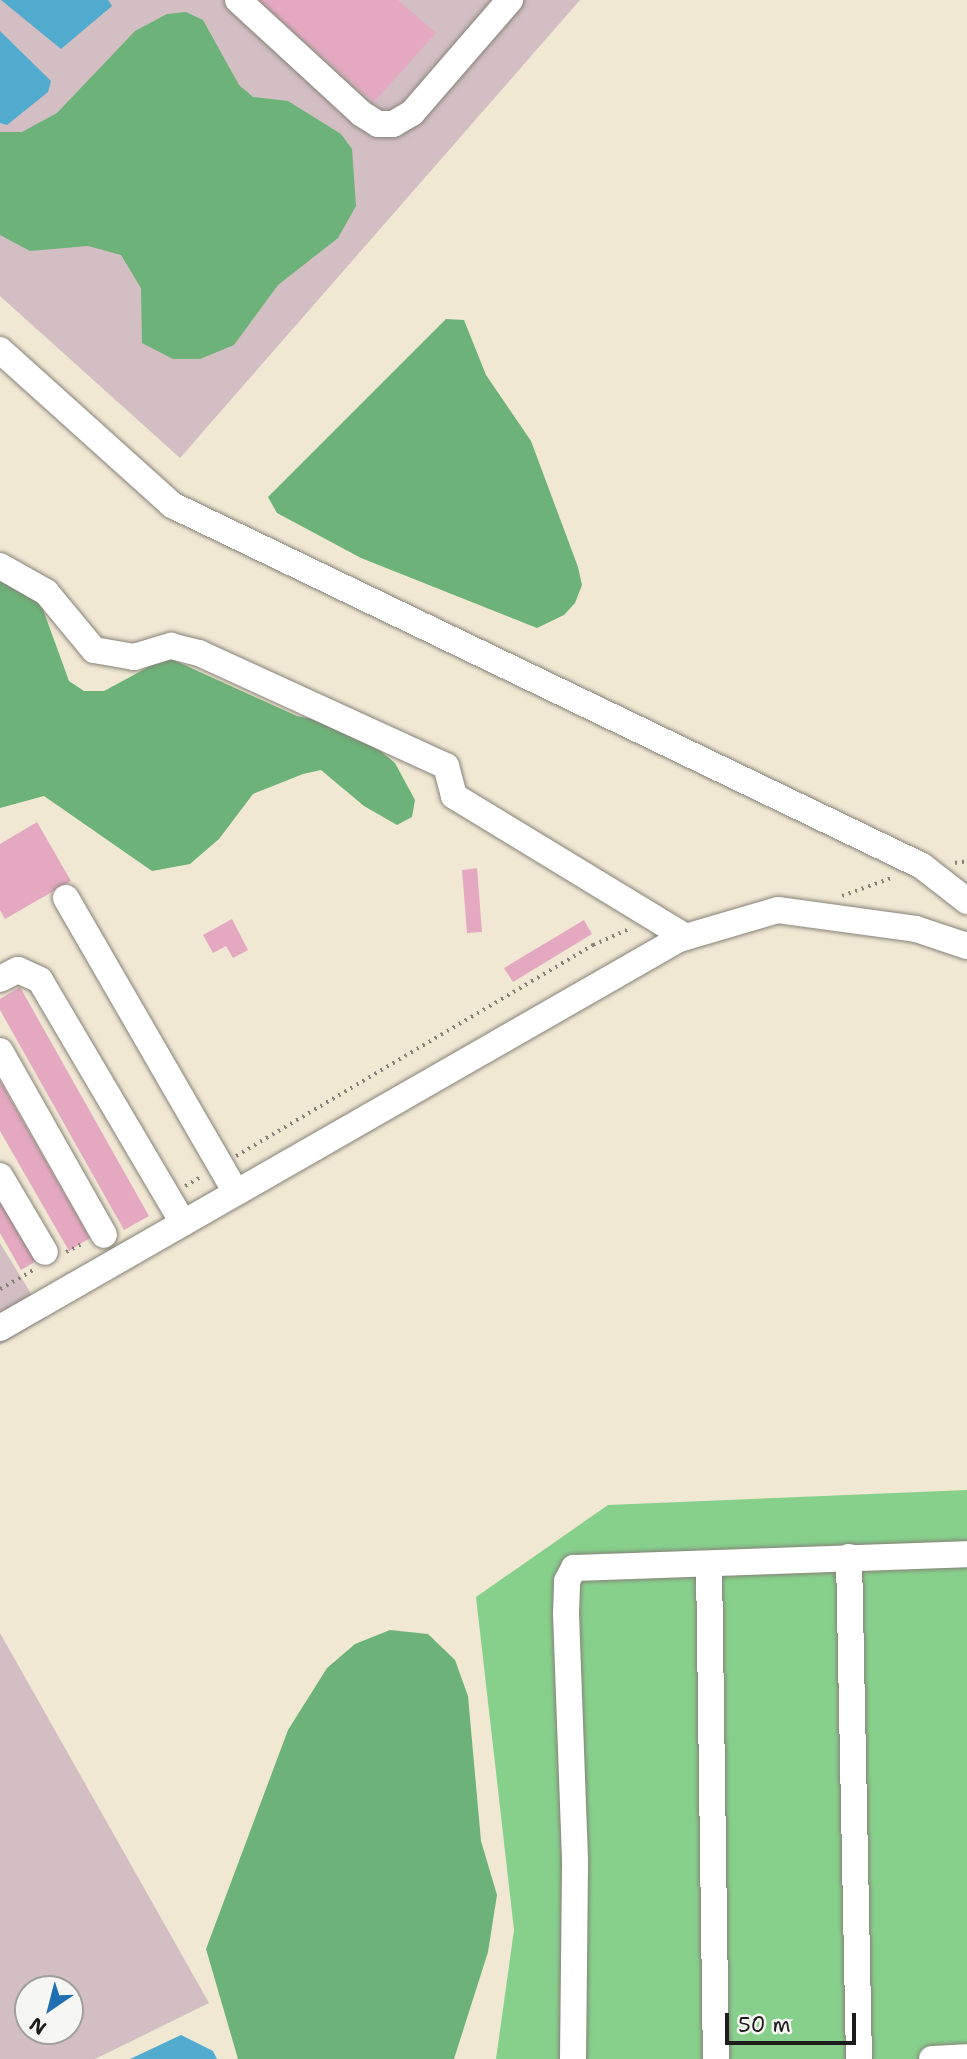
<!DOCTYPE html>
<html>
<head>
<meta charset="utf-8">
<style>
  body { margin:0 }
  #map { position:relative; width:967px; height:2059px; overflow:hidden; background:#f1e8d4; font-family:"Shantell Sans",sans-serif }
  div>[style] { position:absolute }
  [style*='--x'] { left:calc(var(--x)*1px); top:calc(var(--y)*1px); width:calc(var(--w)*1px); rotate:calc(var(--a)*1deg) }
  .industrial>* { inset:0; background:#d2bec3 }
  .green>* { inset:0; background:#87d08c }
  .forest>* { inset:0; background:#6db278 }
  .water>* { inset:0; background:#50abce }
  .building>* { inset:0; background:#e4a9c1 }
  .path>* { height:3.5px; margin-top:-1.75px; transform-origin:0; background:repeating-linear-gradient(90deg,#868278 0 2px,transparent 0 7px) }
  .roads { filter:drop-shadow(0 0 2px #868278) drop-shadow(0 0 2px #868278) }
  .minor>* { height:26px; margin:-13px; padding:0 13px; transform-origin:13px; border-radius:13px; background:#fff }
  span { translate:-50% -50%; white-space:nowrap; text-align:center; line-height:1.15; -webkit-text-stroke:5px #f6f6f2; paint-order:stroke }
  .north { position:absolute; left:14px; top:1975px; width:70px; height:70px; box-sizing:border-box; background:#f6f6f2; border:2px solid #9f9f9c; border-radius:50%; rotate:215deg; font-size:19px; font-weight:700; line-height:28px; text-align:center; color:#1c1c1c }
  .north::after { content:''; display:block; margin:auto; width:24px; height:32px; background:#1f6fb2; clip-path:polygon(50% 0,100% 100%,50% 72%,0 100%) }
  .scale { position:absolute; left:725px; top:2013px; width:131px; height:32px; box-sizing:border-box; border:4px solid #1c1c1c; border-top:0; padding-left:9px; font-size:21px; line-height:24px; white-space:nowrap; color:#1c1c1c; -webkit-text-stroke:5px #f6f6f2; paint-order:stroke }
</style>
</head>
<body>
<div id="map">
  <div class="industrial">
    <div style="clip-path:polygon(0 0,580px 0,180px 458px,0 296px)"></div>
    <div style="clip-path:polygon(0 1243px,46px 1318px,0 1345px)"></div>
    <div style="clip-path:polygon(evenodd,0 1633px,209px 2003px,95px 2059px,0 2059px,0 1633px,28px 1989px,70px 1989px,70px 2031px,28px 2031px,28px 1989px)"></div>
  </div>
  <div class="green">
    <div style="clip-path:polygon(967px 1490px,967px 2059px,496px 2059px,514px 1930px,476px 1597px,608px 1505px)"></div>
  </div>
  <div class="forest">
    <div style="clip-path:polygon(186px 12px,203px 20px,239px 85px,253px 97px,288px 101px,341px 134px,352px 149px,356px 206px,338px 238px,278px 285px,234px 345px,200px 359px,173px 359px,142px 343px,141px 288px,121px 255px,88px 246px,30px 251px,0 235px,0 132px,22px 132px,57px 113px,135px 31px,167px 14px)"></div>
    <div style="clip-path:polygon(446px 319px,464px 320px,486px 375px,531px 441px,578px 567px,582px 585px,575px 603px,564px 615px,537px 628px,361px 558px,277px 513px,268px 497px)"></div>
    <div style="clip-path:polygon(0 569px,41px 604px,69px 681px,84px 691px,104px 691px,167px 657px,297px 716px,352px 727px,395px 763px,415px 800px,412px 817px,397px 825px,364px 806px,321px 770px,303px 774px,253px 794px,219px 839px,190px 864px,152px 871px,44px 796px,0 808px)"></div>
    <div style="clip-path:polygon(390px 1630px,428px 1634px,455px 1660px,468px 1696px,481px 1841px,497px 1895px,488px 1952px,454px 2059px,238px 2059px,206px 1949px,288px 1730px,327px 1668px,355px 1644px)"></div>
  </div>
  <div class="water">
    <div style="clip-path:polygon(1px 0,108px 0,112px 6px,61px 49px)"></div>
    <div style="clip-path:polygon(0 31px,51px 81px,48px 92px,7px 125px,0 123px)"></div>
    <div style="clip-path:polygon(181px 2035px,213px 2051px,217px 2059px,130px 2059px)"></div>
  </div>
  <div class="building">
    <div style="clip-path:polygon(259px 0,398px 0,436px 33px,374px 102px)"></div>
    <div style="clip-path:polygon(37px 822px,71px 881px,5px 919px,0 910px,0 844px)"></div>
    <div style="clip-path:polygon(477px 868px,482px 932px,467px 933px,462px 870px)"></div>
    <div style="clip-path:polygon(232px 919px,248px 950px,233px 958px,226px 946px,213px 953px,203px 935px)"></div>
    <div style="clip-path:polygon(584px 920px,592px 934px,513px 982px,504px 968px)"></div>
    <div style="clip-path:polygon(20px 987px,149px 1216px,124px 1230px,0 1010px,0 999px)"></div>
    <div style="clip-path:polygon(0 1081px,90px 1238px,69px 1251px,0 1131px)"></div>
    <div style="clip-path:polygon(0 1184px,43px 1257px,21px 1270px,0 1233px)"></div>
  </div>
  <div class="path">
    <div style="--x:955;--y:863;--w:12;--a:-9"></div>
    <div style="--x:842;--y:896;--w:55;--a:-20.1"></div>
    <div style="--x:236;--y:1156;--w:415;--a:-30.6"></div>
    <div style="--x:593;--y:945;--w:39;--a:-24"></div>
    <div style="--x:185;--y:1186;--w:20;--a:-30"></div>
    <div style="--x:66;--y:1252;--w:20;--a:-27"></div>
    <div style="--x:0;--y:1289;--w:40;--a:-29.7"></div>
  </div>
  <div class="roads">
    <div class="minor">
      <div style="--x:238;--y:0;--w:168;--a:42.6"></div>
      <div style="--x:362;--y:114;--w:19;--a:32"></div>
      <div style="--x:378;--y:124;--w:15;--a:0"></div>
      <div style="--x:393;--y:124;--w:22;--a:-30"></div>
      <div style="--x:412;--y:113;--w:150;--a:-49.1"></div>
      <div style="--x:0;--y:350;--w:232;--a:42"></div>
      <div style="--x:172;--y:505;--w:832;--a:25.7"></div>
      <div style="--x:922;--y:866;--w:57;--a:37.9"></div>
      <div style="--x:0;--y:566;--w:53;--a:29.5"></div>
      <div style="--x:46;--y:592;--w:75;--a:50.4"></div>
      <div style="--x:94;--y:650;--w:41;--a:9.9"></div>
      <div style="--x:134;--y:657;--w:39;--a:-17"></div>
      <div style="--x:171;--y:646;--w:29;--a:14"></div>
      <div style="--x:199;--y:653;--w:272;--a:24.6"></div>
      <div style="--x:446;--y:766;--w:31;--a:75"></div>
      <div style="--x:454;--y:796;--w:271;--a:31.3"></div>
      <div style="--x:66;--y:898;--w:340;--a:60"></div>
      <div style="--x:0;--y:979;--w:20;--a:-27"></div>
      <div style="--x:18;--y:970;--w:24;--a:24"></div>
      <div style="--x:40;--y:980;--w:282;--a:59.5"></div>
      <div style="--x:0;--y:1051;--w:211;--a:60.5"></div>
      <div style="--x:0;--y:1176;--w:88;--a:59.4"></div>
      <div style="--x:0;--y:1328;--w:783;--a:-29.81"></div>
      <div style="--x:679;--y:939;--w:103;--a:-16.3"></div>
      <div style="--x:778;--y:910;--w:139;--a:7.8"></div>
      <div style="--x:916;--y:929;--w:54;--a:18.4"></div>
      <div style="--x:849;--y:1557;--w:502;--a:88.86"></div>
      <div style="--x:709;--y:1564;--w:495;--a:89.2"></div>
      <div style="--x:573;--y:2059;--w:200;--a:-89.4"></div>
      <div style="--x:575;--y:1859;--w:245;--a:-92.1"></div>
      <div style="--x:566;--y:1614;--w:33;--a:-88"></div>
      <div style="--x:567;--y:1581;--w:15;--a:-62"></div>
      <div style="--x:574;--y:1568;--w:393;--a:-2"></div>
      <div style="--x:932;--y:2059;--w:35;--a:-3"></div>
    </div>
  </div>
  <div class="north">N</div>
  <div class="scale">50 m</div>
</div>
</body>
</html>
